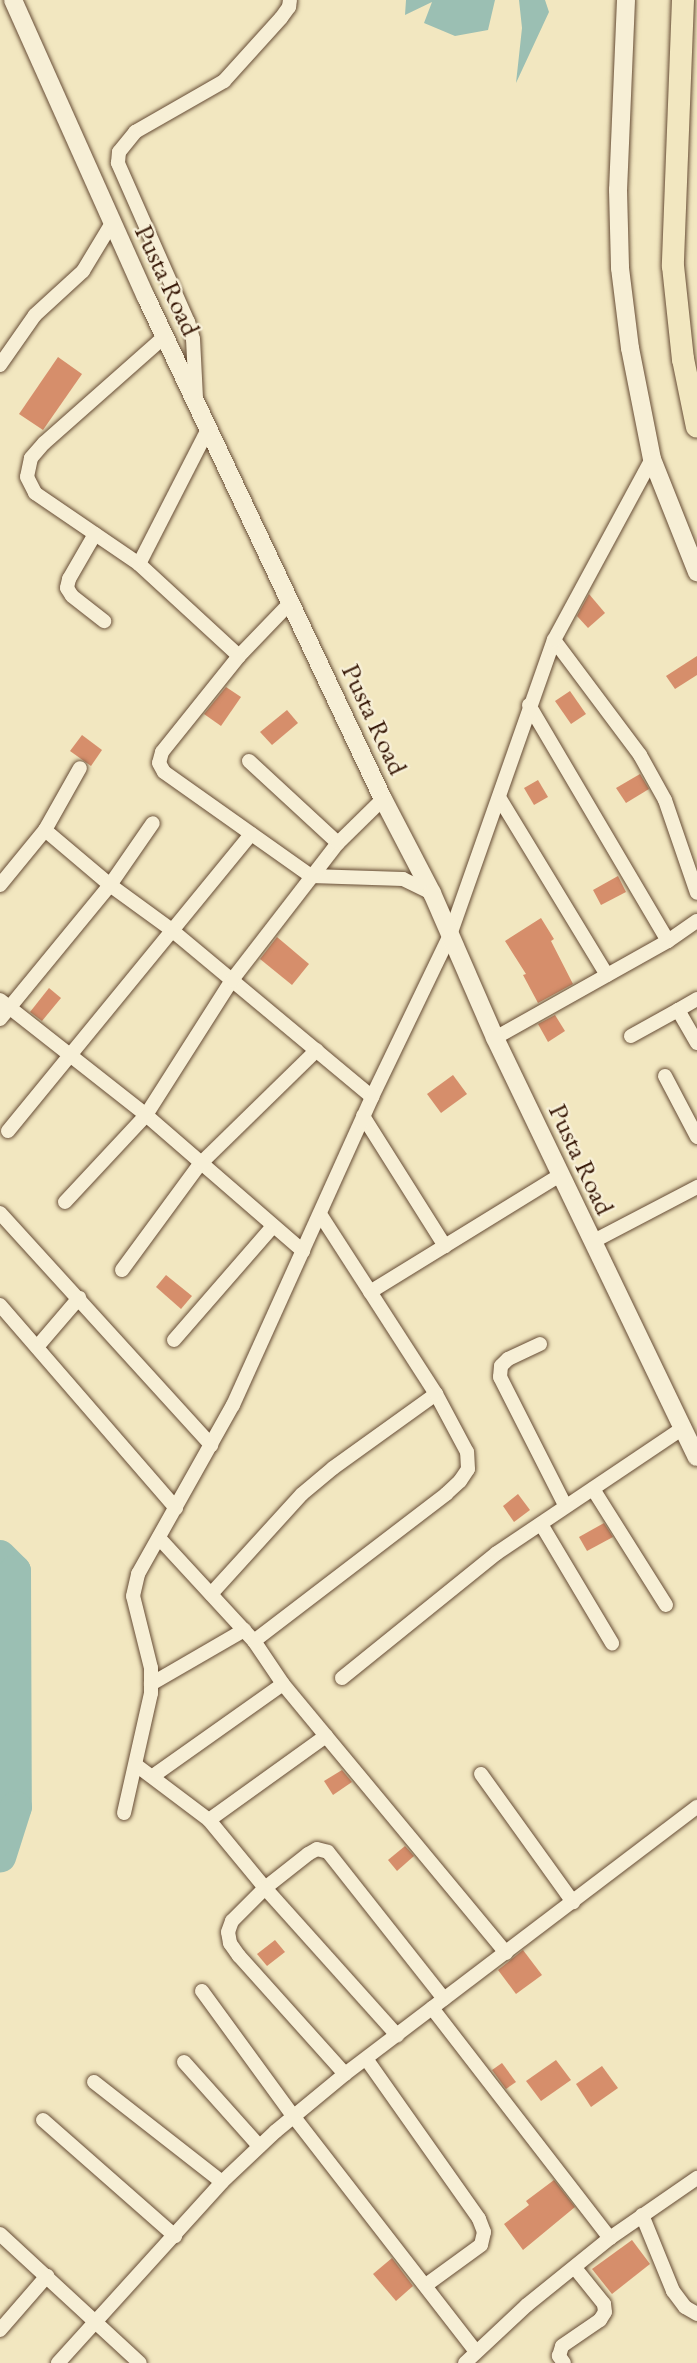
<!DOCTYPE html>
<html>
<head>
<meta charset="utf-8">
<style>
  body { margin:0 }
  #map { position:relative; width:697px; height:2363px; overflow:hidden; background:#f2e7c0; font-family:"EB Garamond",serif }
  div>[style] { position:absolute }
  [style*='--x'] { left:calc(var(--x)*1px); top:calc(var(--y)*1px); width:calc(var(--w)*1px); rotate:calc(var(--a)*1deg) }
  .water>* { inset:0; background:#9bbfb3 }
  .river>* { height:32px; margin:-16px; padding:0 16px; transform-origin:16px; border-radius:16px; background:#9bbfb3 }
  .building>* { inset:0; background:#d68e6b }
  .roads { filter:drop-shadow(0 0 2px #664c35) drop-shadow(0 0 2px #664c35) }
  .minor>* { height:14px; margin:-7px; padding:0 7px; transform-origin:7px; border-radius:7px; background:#f7efd6 }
  .tertiary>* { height:18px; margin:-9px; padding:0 9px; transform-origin:9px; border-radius:9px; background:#f7efd6 }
  .primary>* { height:22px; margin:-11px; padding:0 11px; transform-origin:11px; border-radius:11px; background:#f2e7c0 }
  span { translate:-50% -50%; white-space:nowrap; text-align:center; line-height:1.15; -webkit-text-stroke:5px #f7efd6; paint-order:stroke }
  .street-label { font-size:27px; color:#371807 }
</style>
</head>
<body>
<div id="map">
  <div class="water">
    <div style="clip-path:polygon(406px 0,495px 0,488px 30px,455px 36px,424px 23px,432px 2px,405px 15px)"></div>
    <div style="clip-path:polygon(519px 0,545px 0,549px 12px,516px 83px,522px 28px)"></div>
  </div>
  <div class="river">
    <div style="--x:0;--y:1556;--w:21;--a:45"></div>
    <div style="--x:15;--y:1571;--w:236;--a:89.8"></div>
    <div style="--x:16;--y:1807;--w:52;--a:107.7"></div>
  </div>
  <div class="building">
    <div style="clip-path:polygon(58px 357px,82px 374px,43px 430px,19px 414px)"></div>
    <div style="clip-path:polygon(589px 594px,605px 613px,588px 628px,577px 616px)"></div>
    <div style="clip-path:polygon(697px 656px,697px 675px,675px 689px,666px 676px)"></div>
    <div style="clip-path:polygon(226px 687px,241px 697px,221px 726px,204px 714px)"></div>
    <div style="clip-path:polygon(570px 691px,586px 714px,571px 724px,555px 701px)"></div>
    <div style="clip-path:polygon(287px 710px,298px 723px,272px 745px,260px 732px)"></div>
    <div style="clip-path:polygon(82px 735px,102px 750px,91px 766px,70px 751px)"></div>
    <div style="clip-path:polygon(640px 774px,649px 789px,626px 803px,616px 788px)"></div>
    <div style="clip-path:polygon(538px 780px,548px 797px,534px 805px,524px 788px)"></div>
    <div style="clip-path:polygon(618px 876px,626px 892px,601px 905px,593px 890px)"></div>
    <div style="clip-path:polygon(541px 918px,554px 939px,551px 941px,573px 984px,538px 1003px,523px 975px,526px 974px,505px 941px)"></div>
    <div style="clip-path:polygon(277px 937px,309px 964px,292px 985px,260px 959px)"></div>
    <div style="clip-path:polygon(49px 988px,61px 998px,42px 1021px,30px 1012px)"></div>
    <div style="clip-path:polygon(555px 1015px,565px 1031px,548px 1042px,538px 1024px)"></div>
    <div style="clip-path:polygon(453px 1075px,467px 1094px,441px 1113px,427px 1094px)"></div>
    <div style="clip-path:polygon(166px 1275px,192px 1296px,181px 1309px,156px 1287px)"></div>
    <div style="clip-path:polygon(518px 1494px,530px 1510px,514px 1522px,503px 1506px)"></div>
    <div style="clip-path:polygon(604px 1523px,613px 1537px,587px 1551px,579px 1537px)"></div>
    <div style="clip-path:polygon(342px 1770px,352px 1782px,333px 1795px,324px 1781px)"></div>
    <div style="clip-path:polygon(405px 1846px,414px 1856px,397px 1871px,388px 1860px)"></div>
    <div style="clip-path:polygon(275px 1940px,285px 1952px,267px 1966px,257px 1954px)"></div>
    <div style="clip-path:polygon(523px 1950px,542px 1975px,516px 1994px,498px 1970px)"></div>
    <div style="clip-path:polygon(556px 2060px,571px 2080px,541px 2101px,526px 2081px)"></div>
    <div style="clip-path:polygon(502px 2063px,516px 2082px,506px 2089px,492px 2070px)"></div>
    <div style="clip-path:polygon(602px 2066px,618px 2088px,591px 2107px,576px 2084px)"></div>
    <div style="clip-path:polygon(554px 2180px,575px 2207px,523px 2250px,504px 2224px,529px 2205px,526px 2201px)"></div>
    <div style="clip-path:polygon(632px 2240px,650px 2264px,612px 2294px,592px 2269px)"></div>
    <div style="clip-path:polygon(392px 2258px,413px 2286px,396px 2301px,373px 2274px)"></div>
  </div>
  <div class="roads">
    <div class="minor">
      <div style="--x:164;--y:337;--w:160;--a:138.5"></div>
      <div style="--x:44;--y:443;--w:20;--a:131"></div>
      <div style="--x:31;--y:458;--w:19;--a:102"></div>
      <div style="--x:27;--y:477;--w:18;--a:63"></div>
      <div style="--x:35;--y:493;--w:126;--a:34.3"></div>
      <div style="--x:139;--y:564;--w:136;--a:42.6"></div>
      <div style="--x:0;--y:365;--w:61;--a:-55"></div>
      <div style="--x:35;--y:315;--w:65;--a:-42.5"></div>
      <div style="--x:83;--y:271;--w:56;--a:-58.9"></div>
      <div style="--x:196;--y:398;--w:59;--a:-92.9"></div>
      <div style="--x:193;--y:339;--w:18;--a:-106"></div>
      <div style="--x:188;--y:322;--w:174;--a:-113.8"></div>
      <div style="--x:118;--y:163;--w:11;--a:-85"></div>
      <div style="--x:119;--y:152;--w:26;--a:-51"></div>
      <div style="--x:135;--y:132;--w:103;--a:-29.8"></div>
      <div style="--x:224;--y:81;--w:85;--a:-47.9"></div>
      <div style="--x:281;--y:18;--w:14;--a:-54"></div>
      <div style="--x:289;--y:7;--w:7;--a:-82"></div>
      <div style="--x:95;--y:534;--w:52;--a:120"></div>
      <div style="--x:69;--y:579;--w:9;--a:103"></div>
      <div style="--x:67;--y:588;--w:9;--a:58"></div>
      <div style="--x:72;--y:596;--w:41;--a:38"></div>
      <div style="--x:139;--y:564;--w:152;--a:-62.9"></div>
      <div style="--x:290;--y:603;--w:74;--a:133.9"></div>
      <div style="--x:239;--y:656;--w:123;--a:128.7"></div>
      <div style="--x:162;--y:752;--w:11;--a:105"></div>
      <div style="--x:159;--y:763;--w:10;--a:61"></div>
      <div style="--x:164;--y:772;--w:180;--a:35.3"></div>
      <div style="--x:311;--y:876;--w:92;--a:1.9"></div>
      <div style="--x:403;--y:879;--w:32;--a:26"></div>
      <div style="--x:554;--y:640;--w:144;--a:53.2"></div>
      <div style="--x:640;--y:755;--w:51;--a:60.9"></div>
      <div style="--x:665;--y:800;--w:98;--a:71"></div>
      <div style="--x:529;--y:705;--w:274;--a:59.5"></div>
      <div style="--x:249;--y:761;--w:121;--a:42.7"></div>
      <div style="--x:500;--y:799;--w:206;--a:58.7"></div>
      <div style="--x:45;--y:830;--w:85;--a:40.2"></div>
      <div style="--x:110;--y:885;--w:78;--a:36.1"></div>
      <div style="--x:173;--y:931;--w:259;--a:39.8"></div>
      <div style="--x:0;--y:885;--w:71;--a:-50.7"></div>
      <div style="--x:45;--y:830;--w:71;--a:-60.6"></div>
      <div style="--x:0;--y:1000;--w:186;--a:38.2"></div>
      <div style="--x:146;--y:1115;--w:208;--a:40.9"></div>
      <div style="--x:678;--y:1010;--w:22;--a:-30"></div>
      <div style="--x:0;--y:1019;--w:173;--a:-50.6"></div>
      <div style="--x:110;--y:885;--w:75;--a:-55.3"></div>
      <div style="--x:631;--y:1036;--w:54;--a:-29"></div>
      <div style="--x:678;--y:1010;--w:38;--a:60"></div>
      <div style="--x:495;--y:1038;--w:198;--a:-29.3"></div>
      <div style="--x:668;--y:941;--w:35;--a:-35"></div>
      <div style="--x:665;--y:1076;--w:69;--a:62.3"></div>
      <div style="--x:363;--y:1116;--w:154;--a:57.8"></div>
      <div style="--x:8;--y:1131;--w:384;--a:-50.7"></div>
      <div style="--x:65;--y:1202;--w:119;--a:-47"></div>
      <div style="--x:146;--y:1115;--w:160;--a:-57.5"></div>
      <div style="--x:232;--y:980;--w:173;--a:-52.3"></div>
      <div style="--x:338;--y:843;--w:63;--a:-44.4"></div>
      <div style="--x:0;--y:1213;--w:314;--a:47.7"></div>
      <div style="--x:592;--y:1242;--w:119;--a:-27.6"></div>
      <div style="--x:122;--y:1270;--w:132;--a:-53.7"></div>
      <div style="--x:200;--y:1164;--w:163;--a:-44.3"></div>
      <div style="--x:370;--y:1292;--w:223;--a:-31.6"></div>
      <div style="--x:0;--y:1305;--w:269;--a:49.1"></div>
      <div style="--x:174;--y:1340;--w:151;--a:-49"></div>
      <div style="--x:540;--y:1344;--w:35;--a:155"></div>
      <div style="--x:508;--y:1359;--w:10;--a:135"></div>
      <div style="--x:501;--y:1366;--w:11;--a:95"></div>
      <div style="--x:500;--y:1377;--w:144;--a:63.1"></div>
      <div style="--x:37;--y:1347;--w:65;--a:-49.4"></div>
      <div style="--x:593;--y:1489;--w:137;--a:57.8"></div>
      <div style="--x:541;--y:1524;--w:139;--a:59.2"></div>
      <div style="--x:159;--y:1538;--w:140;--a:47.3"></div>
      <div style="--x:254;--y:1641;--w:52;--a:56"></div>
      <div style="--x:283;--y:1684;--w:67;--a:50.4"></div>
      <div style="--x:326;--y:1736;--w:282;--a:50.3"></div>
      <div style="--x:211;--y:1594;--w:135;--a:-47.7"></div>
      <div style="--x:302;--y:1494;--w:40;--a:-40"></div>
      <div style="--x:333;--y:1468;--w:127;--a:-35.7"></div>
      <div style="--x:254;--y:1641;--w:242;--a:-37.4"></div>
      <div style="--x:446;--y:1494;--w:19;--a:-43"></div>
      <div style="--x:460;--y:1481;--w:14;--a:-56"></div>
      <div style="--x:468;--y:1469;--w:17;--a:-93"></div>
      <div style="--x:467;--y:1452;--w:66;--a:-118.1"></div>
      <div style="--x:436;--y:1394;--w:214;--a:-122.8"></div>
      <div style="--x:342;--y:1678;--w:199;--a:-38.9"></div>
      <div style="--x:497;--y:1553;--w:224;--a:-33.9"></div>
      <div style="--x:151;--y:1684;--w:108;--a:-30.1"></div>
      <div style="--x:136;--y:1765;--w:91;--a:37"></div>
      <div style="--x:209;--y:1820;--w:88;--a:50.5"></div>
      <div style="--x:265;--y:1888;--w:198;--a:48.1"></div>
      <div style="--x:481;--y:1774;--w:158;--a:54.3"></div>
      <div style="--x:153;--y:1776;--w:159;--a:-35.3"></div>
      <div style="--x:124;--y:1813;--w:123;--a:-77.3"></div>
      <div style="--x:151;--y:1693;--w:25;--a:-90"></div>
      <div style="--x:151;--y:1668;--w:74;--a:-104"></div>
      <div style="--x:133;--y:1596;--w:23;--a:-77"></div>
      <div style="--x:138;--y:1574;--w:194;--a:-60.7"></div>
      <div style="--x:233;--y:1405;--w:338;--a:-65.7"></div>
      <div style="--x:372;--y:1097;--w:180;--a:-64.3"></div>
      <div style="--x:450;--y:935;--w:313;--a:-70.6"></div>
      <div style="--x:554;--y:640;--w:206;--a:-61.6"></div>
      <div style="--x:209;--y:1820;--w:144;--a:-35.7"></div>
      <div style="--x:202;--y:1991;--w:156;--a:53.9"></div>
      <div style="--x:294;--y:2117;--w:297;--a:52.2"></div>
      <div style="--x:432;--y:2008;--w:291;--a:52.3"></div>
      <div style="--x:367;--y:2060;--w:194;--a:54.8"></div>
      <div style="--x:479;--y:2219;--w:14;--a:69"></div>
      <div style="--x:484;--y:2232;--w:13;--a:103"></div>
      <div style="--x:481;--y:2245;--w:68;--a:144"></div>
      <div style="--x:184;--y:2062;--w:113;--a:48.2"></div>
      <div style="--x:345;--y:2074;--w:159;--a:-131.9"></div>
      <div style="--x:239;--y:1956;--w:16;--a:-125"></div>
      <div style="--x:230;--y:1943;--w:11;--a:-100"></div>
      <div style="--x:228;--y:1932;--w:12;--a:-70"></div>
      <div style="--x:232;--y:1921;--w:47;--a:-45"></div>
      <div style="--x:265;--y:1888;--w:55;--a:-38.3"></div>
      <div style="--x:308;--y:1854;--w:10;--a:-29"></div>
      <div style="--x:317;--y:1849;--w:11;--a:15"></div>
      <div style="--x:328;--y:1852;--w:187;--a:51.7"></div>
      <div style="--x:94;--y:2082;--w:162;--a:38"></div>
      <div style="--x:43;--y:2120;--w:176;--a:41.3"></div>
      <div style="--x:642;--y:2215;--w:82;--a:67.8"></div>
      <div style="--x:673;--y:2291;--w:20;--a:53"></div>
      <div style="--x:685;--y:2307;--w:14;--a:30"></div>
      <div style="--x:0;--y:2234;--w:190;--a:42.7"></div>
      <div style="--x:0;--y:2330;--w:72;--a:-49"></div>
      <div style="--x:58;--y:2363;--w:244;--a:-47.8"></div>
      <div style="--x:222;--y:2182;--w:74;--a:-43.4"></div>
      <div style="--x:276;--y:2131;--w:89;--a:-39.6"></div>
      <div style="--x:345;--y:2074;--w:442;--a:-37.2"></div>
      <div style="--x:465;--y:2363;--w:85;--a:-43.1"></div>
      <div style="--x:527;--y:2305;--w:107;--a:-38.9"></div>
      <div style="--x:610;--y:2238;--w:106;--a:-34.6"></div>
      <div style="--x:564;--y:2363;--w:9;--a:-126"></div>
      <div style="--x:559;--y:2356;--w:10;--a:-73"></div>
      <div style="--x:562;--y:2346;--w:46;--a:-34.4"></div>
      <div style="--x:600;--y:2320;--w:9;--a:-58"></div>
      <div style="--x:605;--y:2312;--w:8;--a:-97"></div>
      <div style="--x:604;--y:2304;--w:46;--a:-128.9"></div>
    </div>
    <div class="tertiary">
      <div style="--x:13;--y:0;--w:325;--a:65.9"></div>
      <div style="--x:146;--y:297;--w:555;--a:64.73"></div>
      <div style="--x:383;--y:799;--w:106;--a:62.5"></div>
      <div style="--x:432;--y:893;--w:158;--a:66.5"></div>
      <div style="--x:495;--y:1038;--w:465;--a:64.3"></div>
      <div style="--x:626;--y:0;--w:190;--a:92.4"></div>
      <div style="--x:618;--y:190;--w:78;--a:88.5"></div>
      <div style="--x:620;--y:268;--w:81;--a:82.9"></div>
      <div style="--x:630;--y:348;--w:113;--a:78.8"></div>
      <div style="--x:652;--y:459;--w:122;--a:68.3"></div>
    </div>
    <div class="primary">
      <div style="--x:683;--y:0;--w:266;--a:92.2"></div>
      <div style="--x:673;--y:266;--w:94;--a:83.9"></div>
      <div style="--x:683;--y:359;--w:69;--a:78.4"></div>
    </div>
  </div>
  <div class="street-label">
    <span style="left:168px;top:280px;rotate:65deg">Pusta Road</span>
    <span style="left:375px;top:719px;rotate:65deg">Pusta Road</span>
    <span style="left:582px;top:1159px;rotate:65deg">Pusta Road</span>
  </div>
</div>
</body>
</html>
